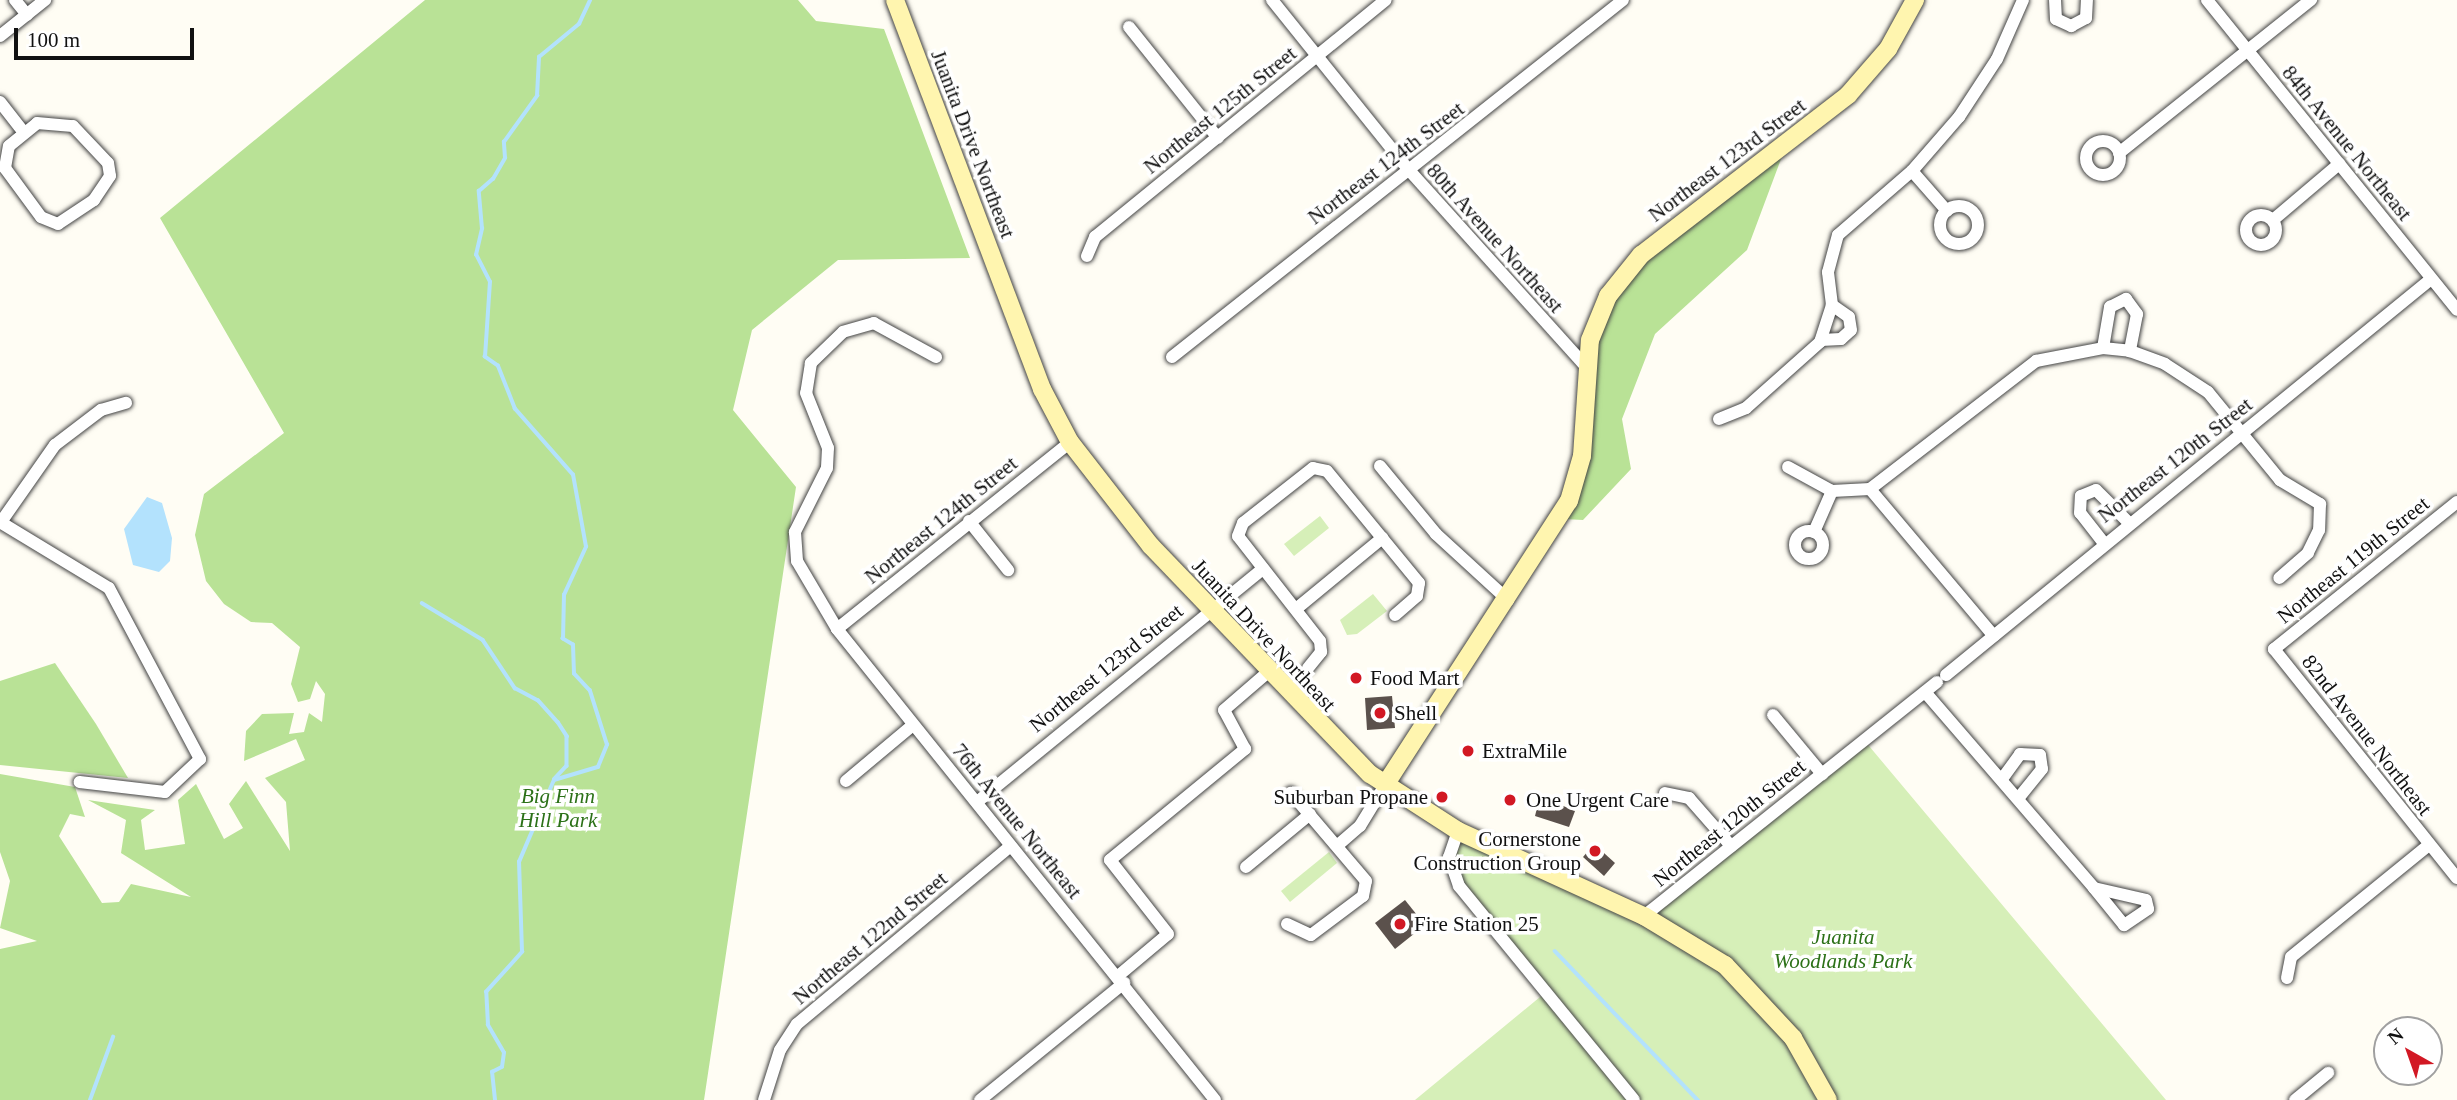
<!DOCTYPE html>
<html>
<head>
<meta charset="utf-8">
<style>
  body { margin:0 }
  #map { position:relative; width:2457px; height:1100px; overflow:hidden; background:#fffdf4; font-family:Georgia,serif }
  div>[style] { position:absolute }
  [style*='--x'] { left:calc(var(--x)*1px); top:calc(var(--y)*1px); width:calc(var(--w)*1px); rotate:calc(var(--a)*1deg) }
  .green>* { inset:0; background:#d6efb8 }
  .forest>* { inset:0; background:#b9e296 }
  .water>* { inset:0; background:#b3e2fd }
  .stream>* { height:3.5px; margin:-1.75px; padding:0 1.75px; transform-origin:1.75px; border-radius:1.75px; background:#b3e2fd }
  .building>* { inset:0; background:#5b514c }
  .roads { filter:drop-shadow(0 0 2px #444) drop-shadow(0 0 2px #444) }
  .street>* { height:12px; margin:-6px; padding:0 6px; transform-origin:6px; border-radius:6px; background:#fff }
  .street>.ring { margin:-6px; padding:0; box-sizing:content-box; background:none; border:12px solid #fff; border-radius:50% }
  .secondary>* { height:18px; margin:-9px; padding:0 9px; transform-origin:9px; border-radius:9px; background:#fff5af }
  .dots>* { width:19px; height:19px; translate:-50% -50%; box-sizing:border-box; border:4px solid #fff; border-radius:50% }
  span { translate:-50% -50%; white-space:nowrap; text-align:center; line-height:1.15; -webkit-text-stroke:7px #fff; paint-order:stroke }
  .street-label { font-size:21px; color:#111 }
  .poi-label { font-size:21px; color:#111 }
  .left { translate:0 -50%; text-align:left }
  .right { translate:-100% -50%; text-align:right }
  .park-label { font-size:21px; color:#2c7118; font-style:italic }
  .north { position:absolute; left:2373px; top:1016px; width:70px; height:70px; box-sizing:border-box; background:#fff; border:2px solid #a0a0a0; border-radius:50%; rotate:320deg; font-size:19px; font-weight:700; line-height:28px; text-align:center; color:#111 }
  .north::after { content:''; display:block; margin:auto; width:24px; height:32px; background:#d21824; clip-path:polygon(50% 0,100% 100%,50% 72%,0 100%) }
  .scale { position:absolute; left:14px; top:28px; width:180px; height:32px; box-sizing:border-box; border:4px solid #111; border-top:0; padding-left:9px; font-size:21px; line-height:24px; white-space:nowrap; color:#111; -webkit-text-stroke:5px #fff; paint-order:stroke }
</style>
</head>
<body>
<div id="map">
  <div class="green">
    <div style="clip-path:polygon(1320px 516px,1329px 528px,1294px 556px,1284px 544px)"></div>
    <div style="clip-path:polygon(1373px 594px,1387px 611px,1357px 634px,1347px 635px,1340px 620px)"></div>
    <div style="clip-path:polygon(1864px 740px,2166px 1100px,1415px 1100px,1546px 992px,1449px 871px,1458px 831px,1644px 916px)"></div>
    <div style="clip-path:polygon(1329px 852px,1337px 863px,1290px 902px,1281px 891px)"></div>
  </div>
  <div class="forest">
    <div style="clip-path:polygon(425px 0,798px 0,816px 21px,884px 29px,970px 258px,838px 260px,752px 330px,733px 410px,796px 487px,704px 1100px,0 1100px,0 949px,37px 941px,0 928px,10px 881px,0 852px,0 774px,75px 787px,85px 817px,70px 814px,59px 836px,102px 903px,119px 902px,131px 884px,191px 897px,121px 853px,126px 820px,88px 800px,155px 810px,141px 820px,145px 850px,185px 844px,178px 800px,196px 784px,224px 839px,243px 828px,229px 804px,246px 781px,290px 851px,286px 802px,265px 778px,305px 760px,296px 739px,244px 761px,246px 731px,262px 714px,294px 713px,289px 734px,304px 732px,309px 713px,322px 722px,325px 694px,316px 681px,310px 699px,298px 702px,291px 684px,300px 647px,272px 623px,251px 622px,224px 604px,206px 581px,195px 535px,204px 494px,284px 433px,160px 218px)"></div>
    <div style="clip-path:polygon(1787px 143px,1747px 250px,1655px 334px,1622px 419px,1631px 469px,1583px 520px,1564px 519px,1587px 368px,1623px 274px)"></div>
    <div style="clip-path:polygon(55px 663px,96px 724px,128px 778px,0 765px,0 681px)"></div>
  </div>
  <div class="water">
    <div style="clip-path:polygon(147px 497px,162px 503px,172px 538px,170px 561px,159px 572px,133px 565px,124px 529px)"></div>
  </div>
  <div class="stream">
    <div style="--x:422;--y:603;--w:71;--a:31.2"></div>
    <div style="--x:483;--y:640;--w:58;--a:56.3"></div>
    <div style="--x:515;--y:688;--w:26;--a:28"></div>
    <div style="--x:538;--y:700;--w:30;--a:48"></div>
    <div style="--x:558;--y:722;--w:17;--a:57"></div>
    <div style="--x:567;--y:736;--w:30;--a:90"></div>
    <div style="--x:567;--y:766;--w:18;--a:133"></div>
    <div style="--x:1555;--y:951;--w:207;--a:46.2"></div>
    <div style="--x:90;--y:1100;--w:67;--a:-69.9"></div>
    <div style="--x:495;--y:1100;--w:28;--a:-96"></div>
    <div style="--x:492;--y:1072;--w:11;--a:-27"></div>
    <div style="--x:502;--y:1067;--w:14;--a:-82"></div>
    <div style="--x:504;--y:1053;--w:32;--a:-120"></div>
    <div style="--x:488;--y:1025;--w:33;--a:-93"></div>
    <div style="--x:486;--y:992;--w:54;--a:-48"></div>
    <div style="--x:522;--y:952;--w:90;--a:-91.9"></div>
    <div style="--x:519;--y:862;--w:89;--a:-66.9"></div>
    <div style="--x:554;--y:780;--w:46;--a:-16.5"></div>
    <div style="--x:598;--y:767;--w:24;--a:-68"></div>
    <div style="--x:607;--y:745;--w:57;--a:-107.5"></div>
    <div style="--x:590;--y:691;--w:23;--a:-133"></div>
    <div style="--x:574;--y:674;--w:29;--a:-92"></div>
    <div style="--x:573;--y:645;--w:12;--a:-149"></div>
    <div style="--x:563;--y:639;--w:44;--a:-88.7"></div>
    <div style="--x:564;--y:595;--w:53;--a:-65.4"></div>
    <div style="--x:586;--y:547;--w:73;--a:-100.2"></div>
    <div style="--x:573;--y:475;--w:88;--a:-131.3"></div>
    <div style="--x:515;--y:409;--w:46;--a:-111.6"></div>
    <div style="--x:498;--y:366;--w:16;--a:-145"></div>
    <div style="--x:485;--y:357;--w:75;--a:-86.2"></div>
    <div style="--x:490;--y:282;--w:30;--a:-117"></div>
    <div style="--x:476;--y:255;--w:27;--a:-77"></div>
    <div style="--x:482;--y:229;--w:38;--a:-95"></div>
    <div style="--x:479;--y:191;--w:18;--a:-41"></div>
    <div style="--x:493;--y:179;--w:24;--a:-60"></div>
    <div style="--x:505;--y:158;--w:16;--a:-94"></div>
    <div style="--x:504;--y:142;--w:57;--a:-54.3"></div>
    <div style="--x:537;--y:96;--w:39;--a:-87"></div>
    <div style="--x:539;--y:57;--w:52;--a:-39.5"></div>
    <div style="--x:579;--y:24;--w:26;--a:-65"></div>
  </div>
  <div class="building">
    <div style="clip-path:polygon(1392px 696px,1395px 728px,1367px 730px,1365px 698px)"></div>
    <div style="clip-path:polygon(1540px 796px,1575px 811px,1569px 827px,1535px 816px)"></div>
    <div style="clip-path:polygon(1594px 844px,1615px 863px,1604px 876px,1583px 857px)"></div>
    <div style="clip-path:polygon(1405px 900px,1425px 925px,1395px 949px,1375px 923px)"></div>
  </div>
  <div class="roads">
    <div class="street">
      <div style="--x:15;--y:0;--w:19;--a:51"></div>
      <div style="--x:1272;--y:0;--w:217;--a:51.2"></div>
      <div style="--x:1408;--y:169;--w:268;--a:48"></div>
      <div style="--x:2055;--y:0;--w:19;--a:87"></div>
      <div style="--x:2056;--y:19;--w:17;--a:25"></div>
      <div style="--x:2071;--y:26;--w:17;--a:-28"></div>
      <div style="--x:2086;--y:18;--w:18;--a:-87"></div>
      <div style="--x:2207;--y:0;--w:398;--a:51.1"></div>
      <div style="--x:1129;--y:27;--w:142;--a:51.3"></div>
      <div style="--x:0;--y:36;--w:58;--a:-38.7"></div>
      <div style="--x:0;--y:102;--w:34;--a:52"></div>
      <div style="--x:37;--y:123;--w:36;--a:5"></div>
      <div style="--x:73;--y:126;--w:51;--a:46.6"></div>
      <div style="--x:108;--y:163;--w:13;--a:81"></div>
      <div style="--x:110;--y:176;--w:29;--a:124"></div>
      <div style="--x:94;--y:200;--w:43;--a:146.3"></div>
      <div style="--x:58;--y:224;--w:18;--a:-158"></div>
      <div style="--x:41;--y:217;--w:61;--a:-126.3"></div>
      <div style="--x:5;--y:168;--w:22;--a:-80"></div>
      <div style="--x:9;--y:146;--w:36;--a:-39"></div>
      <div class="ring" style="left:2086px;top:141px;width:22px;height:22px"></div>
      <div style="--x:2119;--y:153;--w:246;--a:-38.6"></div>
      <div style="--x:1912;--y:171;--w:53;--a:48.8"></div>
      <div class="ring" style="left:1940px;top:206px;width:26px;height:26px"></div>
      <div class="ring" style="left:2246px;top:215px;width:18px;height:18px"></div>
      <div style="--x:2273;--y:220;--w:87;--a:-40.3"></div>
      <div style="--x:1087;--y:256;--w:21;--a:-67"></div>
      <div style="--x:1095;--y:237;--w:375;--a:-39.2"></div>
      <div style="--x:1821;--y:340;--w:20;--a:-3"></div>
      <div style="--x:1841;--y:339;--w:13;--a:-42"></div>
      <div style="--x:1851;--y:330;--w:13;--a:-99"></div>
      <div style="--x:1849;--y:317;--w:21;--a:-145"></div>
      <div style="--x:2103;--y:348;--w:42;--a:-80.3"></div>
      <div style="--x:2110;--y:307;--w:18;--a:-27"></div>
      <div style="--x:2126;--y:299;--w:19;--a:54"></div>
      <div style="--x:2137;--y:314;--w:38;--a:101"></div>
      <div style="--x:936;--y:357;--w:71;--a:-151.3"></div>
      <div style="--x:874;--y:323;--w:32;--a:164"></div>
      <div style="--x:843;--y:332;--w:45;--a:135.9"></div>
      <div style="--x:811;--y:363;--w:30;--a:99"></div>
      <div style="--x:806;--y:393;--w:59;--a:68.2"></div>
      <div style="--x:828;--y:448;--w:20;--a:93"></div>
      <div style="--x:827;--y:468;--w:72;--a:116.6"></div>
      <div style="--x:795;--y:532;--w:29;--a:86"></div>
      <div style="--x:797;--y:561;--w:79;--a:59.5"></div>
      <div style="--x:837;--y:629;--w:604;--a:51.25"></div>
      <div style="--x:1172;--y:357;--w:575;--a:-38.36"></div>
      <div style="--x:1719;--y:419;--w:29;--a:-22"></div>
      <div style="--x:1746;--y:408;--w:99;--a:-41.7"></div>
      <div style="--x:1820;--y:342;--w:39;--a:-72"></div>
      <div style="--x:1832;--y:305;--w:33;--a:-97"></div>
      <div style="--x:1828;--y:272;--w:38;--a:-75"></div>
      <div style="--x:1838;--y:235;--w:98;--a:-40.9"></div>
      <div style="--x:1912;--y:171;--w:72;--a:-49"></div>
      <div style="--x:1959;--y:117;--w:69;--a:-56.8"></div>
      <div style="--x:1997;--y:59;--w:64;--a:-66.2"></div>
      <div style="--x:1380;--y:466;--w:88;--a:50.5"></div>
      <div style="--x:1436;--y:534;--w:98;--a:42.5"></div>
      <div style="--x:1788;--y:467;--w:50;--a:28.6"></div>
      <div style="--x:1832;--y:491;--w:38;--a:-3"></div>
      <div style="--x:1870;--y:489;--w:192;--a:49.9"></div>
      <div style="--x:1870;--y:489;--w:210;--a:-37.6"></div>
      <div style="--x:2036;--y:361;--w:68;--a:-11"></div>
      <div style="--x:2103;--y:348;--w:27;--a:6"></div>
      <div style="--x:2130;--y:351;--w:37;--a:20"></div>
      <div style="--x:2165;--y:364;--w:51;--a:33.1"></div>
      <div style="--x:2208;--y:392;--w:114;--a:50.7"></div>
      <div style="--x:2280;--y:480;--w:47;--a:31"></div>
      <div style="--x:2320;--y:504;--w:26;--a:92"></div>
      <div style="--x:2319;--y:530;--w:25;--a:116"></div>
      <div style="--x:2308;--y:553;--w:38;--a:139"></div>
      <div style="--x:2457;--y:502;--w:235;--a:141.2"></div>
      <div style="--x:2274;--y:649;--w:293;--a:51.4"></div>
      <div style="--x:969;--y:521;--w:63;--a:51.5"></div>
      <div style="--x:0;--y:522;--w:127;--a:31.2"></div>
      <div style="--x:109;--y:588;--w:194;--a:62"></div>
      <div style="--x:200;--y:759;--w:48;--a:136.7"></div>
      <div style="--x:165;--y:792;--w:86;--a:-173.3"></div>
      <div style="--x:1;--y:522;--w:94;--a:-55"></div>
      <div style="--x:55;--y:445;--w:58;--a:-37.3"></div>
      <div style="--x:101;--y:410;--w:26;--a:-16"></div>
      <div class="ring" style="left:1795px;top:531px;width:16px;height:16px"></div>
      <div style="--x:1814;--y:532;--w:45;--a:-66.3"></div>
      <div style="--x:2103;--y:542;--w:37;--a:-128"></div>
      <div style="--x:2080;--y:513;--w:17;--a:-87"></div>
      <div style="--x:2081;--y:496;--w:16;--a:-22"></div>
      <div style="--x:2096;--y:490;--w:45;--a:45"></div>
      <div style="--x:1296;--y:609;--w:112;--a:-39.5"></div>
      <div style="--x:837;--y:629;--w:299;--a:-38.7"></div>
      <div style="--x:1308;--y:668;--w:21;--a:-51"></div>
      <div style="--x:1321;--y:652;--w:11;--a:-95"></div>
      <div style="--x:1320;--y:641;--w:133;--a:-128"></div>
      <div style="--x:1238;--y:536;--w:14;--a:-69"></div>
      <div style="--x:1243;--y:523;--w:89;--a:-38.2"></div>
      <div style="--x:1313;--y:468;--w:14;--a:12"></div>
      <div style="--x:1327;--y:471;--w:145;--a:50.6"></div>
      <div style="--x:1419;--y:583;--w:13;--a:99"></div>
      <div style="--x:1417;--y:596;--w:29;--a:139"></div>
      <div style="--x:1946;--y:675;--w:626;--a:-39.23"></div>
      <div style="--x:1925;--y:692;--w:259;--a:49.2"></div>
      <div style="--x:2094;--y:888;--w:53;--a:13"></div>
      <div style="--x:2146;--y:900;--w:9;--a:77"></div>
      <div style="--x:2148;--y:909;--w:29;--a:146"></div>
      <div style="--x:2124;--y:925;--w:48;--a:-129"></div>
      <div style="--x:1773;--y:715;--w:77;--a:50.3"></div>
      <div style="--x:2002;--y:779;--w:31;--a:-54"></div>
      <div style="--x:2020;--y:754;--w:20;--a:3"></div>
      <div style="--x:2040;--y:755;--w:14;--a:82"></div>
      <div style="--x:2042;--y:769;--w:35;--a:129"></div>
      <div style="--x:846;--y:781;--w:87;--a:-39.9"></div>
      <div style="--x:1665;--y:793;--w:25;--a:12"></div>
      <div style="--x:1689;--y:798;--w:64;--a:48.8"></div>
      <div style="--x:977;--y:802;--w:369;--a:-39.2"></div>
      <div style="--x:1458;--y:831;--w:28;--a:109"></div>
      <div style="--x:1449;--y:857;--w:31;--a:71"></div>
      <div style="--x:1459;--y:886;--w:276;--a:50.7"></div>
      <div style="--x:1338;--y:845;--w:29;--a:-41"></div>
      <div style="--x:1360;--y:826;--w:48;--a:-58.6"></div>
      <div style="--x:1246;--y:867;--w:83;--a:-39.6"></div>
      <div style="--x:1644;--y:916;--w:375;--a:-38.6"></div>
      <div style="--x:1287;--y:924;--w:26;--a:25"></div>
      <div style="--x:1311;--y:935;--w:65;--a:-36.9"></div>
      <div style="--x:1363;--y:896;--w:15;--a:-79"></div>
      <div style="--x:1366;--y:881;--w:116;--a:-130.4"></div>
      <div style="--x:1118;--y:976;--w:65;--a:-40"></div>
      <div style="--x:1168;--y:934;--w:94;--a:-128.1"></div>
      <div style="--x:1110;--y:860;--w:175;--a:-39.4"></div>
      <div style="--x:1245;--y:749;--w:44;--a:-118.3"></div>
      <div style="--x:1224;--y:710;--w:58;--a:-40.8"></div>
      <div style="--x:2287;--y:978;--w:21;--a:-79"></div>
      <div style="--x:2291;--y:957;--w:178;--a:-39.1"></div>
      <div style="--x:764;--y:1100;--w:52;--a:-72.3"></div>
      <div style="--x:780;--y:1050;--w:31;--a:-57"></div>
      <div style="--x:797;--y:1024;--w:278;--a:-39.8"></div>
      <div style="--x:980;--y:1100;--w:186;--a:-39.1"></div>
      <div style="--x:2295;--y:1100;--w:43;--a:-39.3"></div>
    </div>
    <div class="secondary">
      <div style="--x:895;--y:0;--w:416;--a:69.3"></div>
      <div style="--x:1042;--y:389;--w:60;--a:62.2"></div>
      <div style="--x:1070;--y:442;--w:132;--a:52.1"></div>
      <div style="--x:1151;--y:546;--w:316;--a:46.2"></div>
      <div style="--x:1370;--y:774;--w:105;--a:32.9"></div>
      <div style="--x:1458;--y:831;--w:205;--a:24.6"></div>
      <div style="--x:1644;--y:916;--w:95;--a:31.2"></div>
      <div style="--x:1725;--y:965;--w:100;--a:47"></div>
      <div style="--x:1793;--y:1038;--w:71;--a:60.6"></div>
      <div style="--x:1385;--y:785;--w:338;--a:-57.1"></div>
      <div style="--x:1569;--y:501;--w:47;--a:-73.9"></div>
      <div style="--x:1582;--y:456;--w:116;--a:-86.1"></div>
      <div style="--x:1590;--y:340;--w:48;--a:-67.8"></div>
      <div style="--x:1608;--y:296;--w:53;--a:-51.2"></div>
      <div style="--x:1641;--y:255;--w:262;--a:-37.7"></div>
      <div style="--x:1848;--y:95;--w:61;--a:-49"></div>
      <div style="--x:1888;--y:49;--w:56;--a:-61.1"></div>
    </div>
  </div>
  <div class="dots">
    <div style="left:1356px;top:678px;background:#d21824"></div>
    <div style="left:1380px;top:713px;background:#d21824"></div>
    <div style="left:1468px;top:751px;background:#d21824"></div>
    <div style="left:1442px;top:797px;background:#d21824"></div>
    <div style="left:1510px;top:800px;background:#d21824"></div>
    <div style="left:1595px;top:851px;background:#d21824"></div>
    <div style="left:1400px;top:924px;background:#d21824"></div>
  </div>
  <div class="street-label">
    <span style="left:1220px;top:110px;rotate:-39deg">Northeast 125th Street</span>
    <span style="left:2347px;top:143px;rotate:51deg">84th Avenue Northeast</span>
    <span style="left:973px;top:144px;rotate:69deg">Juanita Drive Northeast</span>
    <span style="left:1727px;top:160px;rotate:-37deg">Northeast 123rd Street</span>
    <span style="left:1386px;top:163px;rotate:-37deg">Northeast 124th Street</span>
    <span style="left:1495px;top:238px;rotate:48deg">80th Avenue Northeast</span>
    <span style="left:2175px;top:460px;rotate:-38deg">Northeast 120th Street</span>
    <span style="left:941px;top:520px;rotate:-39deg">Northeast 124th Street</span>
    <span style="left:2353px;top:560px;rotate:-39deg">Northeast 119th Street</span>
    <span style="left:1264px;top:635px;rotate:47deg">Juanita Drive Northeast</span>
    <span style="left:1106px;top:668px;rotate:-39deg">Northeast 123rd Street</span>
    <span style="left:2367px;top:735px;rotate:52deg">82nd Avenue Northeast</span>
    <span style="left:1017px;top:821px;rotate:51deg">76th Avenue Northeast</span>
    <span style="left:1729px;top:823px;rotate:-39deg">Northeast 120th Street</span>
    <span style="left:870px;top:938px;rotate:-40deg">Northeast 122nd Street</span>
  </div>
  <div class="poi-label">
    <span class="left" style="left:1370px;top:678px">Food Mart</span>
    <span class="left" style="left:1394px;top:713px">Shell</span>
    <span class="left" style="left:1482px;top:751px">ExtraMile</span>
    <span class="right" style="left:1428px;top:797px">Suburban Propane</span>
    <span class="left" style="left:1526px;top:800px">One Urgent Care</span>
    <span class="right" style="left:1581px;top:851px">Cornerstone<br>Construction Group</span>
    <span class="left" style="left:1414px;top:924px">Fire Station 25</span>
  </div>
  <div class="park-label">
    <span style="left:558px;top:808px">Big Finn<br>Hill Park</span>
    <span style="left:1843px;top:949px">Juanita<br>Woodlands Park</span>
  </div>
  <div class="north">N</div>
  <div class="scale">100 m</div>
</div>
</body>
</html>
